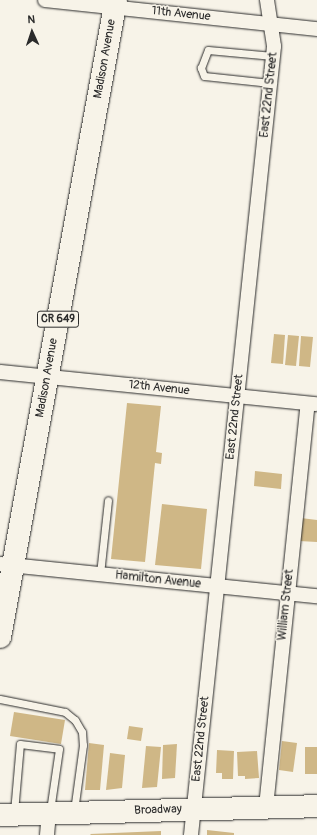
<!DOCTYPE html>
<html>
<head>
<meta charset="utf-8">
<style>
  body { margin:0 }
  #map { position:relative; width:317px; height:835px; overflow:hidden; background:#f7f3e8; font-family:Pangolin,sans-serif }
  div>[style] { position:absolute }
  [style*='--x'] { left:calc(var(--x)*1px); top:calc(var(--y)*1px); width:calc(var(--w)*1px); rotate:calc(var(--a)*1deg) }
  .building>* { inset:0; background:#cfb786 }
  .roads { filter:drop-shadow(0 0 1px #2b2b2b) drop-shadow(0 0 1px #2b2b2b) }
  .lane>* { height:7px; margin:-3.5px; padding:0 3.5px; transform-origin:3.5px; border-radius:3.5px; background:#f7f3e8 }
  .street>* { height:14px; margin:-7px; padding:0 7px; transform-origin:7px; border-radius:7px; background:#f7f3e8 }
  .primary>* { height:22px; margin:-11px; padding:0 11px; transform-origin:11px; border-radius:11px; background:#f7f3e8 }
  span { translate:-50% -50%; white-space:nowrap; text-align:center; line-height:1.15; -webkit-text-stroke:3px #f7f3e8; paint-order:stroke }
  .shield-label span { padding:1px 3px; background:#f7f3e8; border:1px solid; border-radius:3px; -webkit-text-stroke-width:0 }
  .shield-label { font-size:11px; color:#2b2b2b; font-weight:700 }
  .street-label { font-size:12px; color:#2b2b2b }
  .north { position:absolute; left:12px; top:12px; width:40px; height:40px; -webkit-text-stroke:3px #f7f3e8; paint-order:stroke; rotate:357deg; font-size:11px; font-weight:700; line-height:16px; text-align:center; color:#2b2b2b }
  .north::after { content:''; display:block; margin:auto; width:14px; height:18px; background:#2b2b2b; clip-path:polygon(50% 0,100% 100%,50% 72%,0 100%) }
</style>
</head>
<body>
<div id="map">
  <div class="building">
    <div style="clip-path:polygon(274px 334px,285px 335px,283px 364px,271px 363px)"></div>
    <div style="clip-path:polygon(288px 335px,299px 336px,296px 366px,285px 365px)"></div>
    <div style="clip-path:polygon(301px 336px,313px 337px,310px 367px,299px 366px)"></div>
    <div style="clip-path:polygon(127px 403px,161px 406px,156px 452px,162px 453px,161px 464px,155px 463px,145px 562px,111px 559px)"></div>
    <div style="clip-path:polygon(255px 471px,282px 474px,281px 489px,254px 486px)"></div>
    <div style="clip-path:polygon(162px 504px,207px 509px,201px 569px,155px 565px)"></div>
    <div style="clip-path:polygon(301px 518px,317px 520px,317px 542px,299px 541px)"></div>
    <div style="clip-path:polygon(14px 712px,65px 720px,61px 744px,10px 736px)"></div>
    <div style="clip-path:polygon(129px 726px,143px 728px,141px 741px,127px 739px)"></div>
    <div style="clip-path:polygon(282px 741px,297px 743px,293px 772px,279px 770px)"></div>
    <div style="clip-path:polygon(89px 743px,104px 745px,100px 790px,85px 790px)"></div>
    <div style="clip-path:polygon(177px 744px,175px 778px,162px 779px,163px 745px)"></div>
    <div style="clip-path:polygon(146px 746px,161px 747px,157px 787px,142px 788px)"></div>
    <div style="clip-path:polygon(305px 747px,317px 747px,317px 774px,305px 774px)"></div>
    <div style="clip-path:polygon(217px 750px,234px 751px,233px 779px,222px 779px,222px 773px,216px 773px)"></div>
    <div style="clip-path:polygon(257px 751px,259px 778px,245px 779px,245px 776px,238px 776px,237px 752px)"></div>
    <div style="clip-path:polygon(110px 753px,125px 755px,122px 788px,106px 790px)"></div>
    <div style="clip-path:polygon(207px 830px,234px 833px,234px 835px,207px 835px)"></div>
    <div style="clip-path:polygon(161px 831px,161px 835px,91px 835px,90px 834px)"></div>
  </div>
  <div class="roads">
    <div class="lane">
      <div style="--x:270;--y:83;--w:66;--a:-173.9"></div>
      <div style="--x:204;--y:76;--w:9;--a:-111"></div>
      <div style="--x:201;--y:68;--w:19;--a:-69"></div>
      <div style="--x:208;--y:50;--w:65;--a:5.3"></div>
      <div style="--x:100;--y:574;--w:74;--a:-83.8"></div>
      <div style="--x:0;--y:699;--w:66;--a:11.3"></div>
      <div style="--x:65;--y:712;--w:13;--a:39"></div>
      <div style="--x:75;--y:720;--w:14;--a:60"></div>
      <div style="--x:82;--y:732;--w:13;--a:86"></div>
      <div style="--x:83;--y:745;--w:67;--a:97.8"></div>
      <div style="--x:14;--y:812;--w:68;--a:-85"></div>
      <div style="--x:20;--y:744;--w:39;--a:7"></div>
      <div style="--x:59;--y:749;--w:63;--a:98.3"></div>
    </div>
    <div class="street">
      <div style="--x:45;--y:0;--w:274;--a:6.1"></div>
      <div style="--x:0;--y:372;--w:318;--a:5.8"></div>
      <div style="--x:0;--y:564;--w:319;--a:5.8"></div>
      <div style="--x:266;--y:807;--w:405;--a:-84.1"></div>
      <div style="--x:47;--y:835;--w:22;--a:-85"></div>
      <div style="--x:191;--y:835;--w:793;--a:-83.99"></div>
      <div style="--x:274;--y:46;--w:47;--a:-98.7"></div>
    </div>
    <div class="primary">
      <div style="--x:0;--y:637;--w:647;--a:-79.68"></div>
      <div style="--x:0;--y:815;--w:317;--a:-1.6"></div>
    </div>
  </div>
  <div class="shield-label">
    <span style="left:58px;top:319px">CR 649</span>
  </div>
  <div class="street-label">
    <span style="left:181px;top:14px;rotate:6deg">11th Avenue</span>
    <span style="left:105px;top:59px;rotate:-80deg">Madison Avenue</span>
    <span style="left:269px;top:95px;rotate:-84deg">East 22nd Street</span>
    <span style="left:47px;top:378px;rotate:-80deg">Madison Avenue</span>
    <span style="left:159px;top:388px;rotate:6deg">12th Avenue</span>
    <span style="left:235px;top:417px;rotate:-84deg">East 22nd Street</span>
    <span style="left:158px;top:580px;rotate:6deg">Hamilton Avenue</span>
    <span style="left:286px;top:605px;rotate:-84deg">William Street</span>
    <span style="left:201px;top:739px;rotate:-84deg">East 22nd Street</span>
    <span style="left:158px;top:810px;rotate:-2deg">Broadway</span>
  </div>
  <div class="north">N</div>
</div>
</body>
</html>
